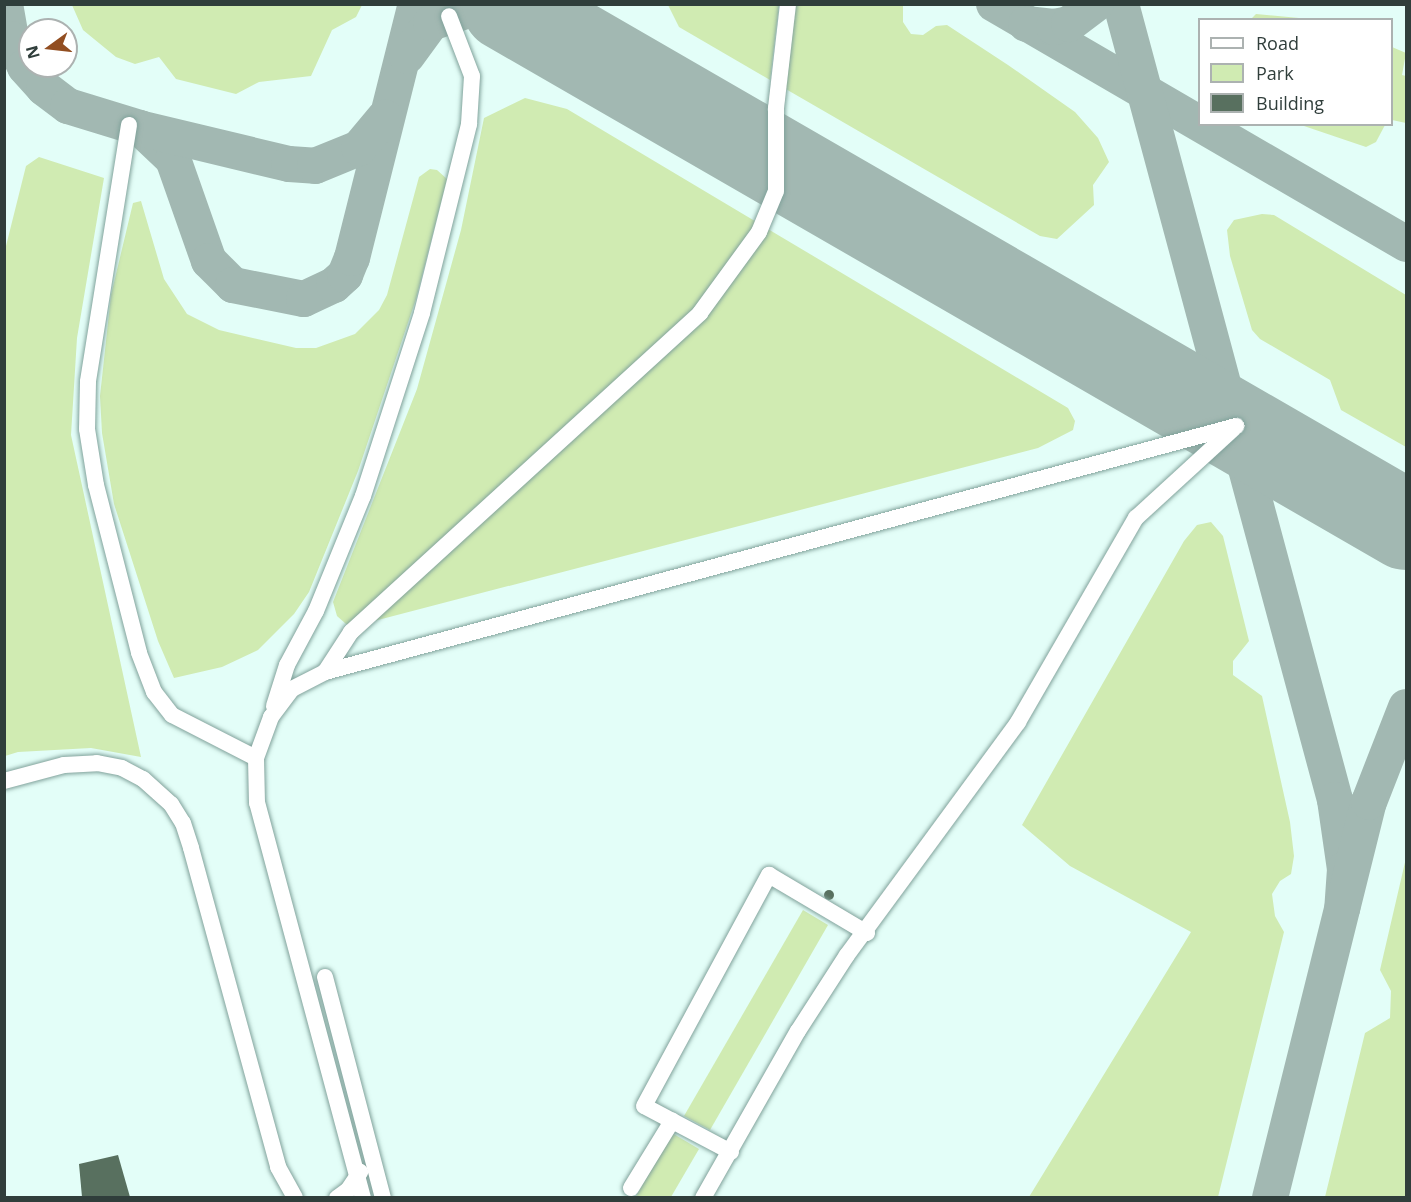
<!DOCTYPE html>
<html>
<head>
<meta charset="utf-8">
<style>
  body { margin:0 }
  #map { position:relative; width:1411px; height:1202px; overflow:hidden; background:#e3fef8; font-family:"Open Sans",sans-serif }
  div>[style] { position:absolute }
  [style*='--x'] { left:calc(var(--x)*1px); top:calc(var(--y)*1px); width:calc(var(--w)*1px); rotate:calc(var(--a)*1deg) }
  .green>* { inset:0; background:#d0ebb2 }
  .taxiway>* { height:36px; margin:-18px; padding:0 18px; transform-origin:18px; border-radius:18px; background:#a2b8b2 }
  .runway>* { height:90px; margin:-45px; padding:0 45px; transform-origin:45px; border-radius:45px; background:#a2b8b2 }
  .building>* { inset:0; background:#58705f }
  .round { border-radius:50% }
  .roads { filter:drop-shadow(0 0 2px #81a29b) drop-shadow(0 0 2px #81a29b) }
  .minor>* { height:16px; margin:-8px; padding:0 8px; transform-origin:8px; border-radius:8px; background:#fff }
  span { translate:-50% -50%; white-space:nowrap; text-align:center; line-height:1.15; -webkit-text-stroke:6px #fff; paint-order:stroke }
  .frame { position:absolute; inset:0; border:6px solid #303e3b; pointer-events:none }
  .legend { position:absolute; left:1198px; top:18px; width:195px; height:108px; box-sizing:border-box; background:#fff; border:2px solid #acb2b1; margin:0; padding:8px 10px; list-style:none; font-size:18px; color:#303e3b }
  .legend li { display:flex; align-items:center; gap:12px; height:30px }
  .legend b { width:30px; border:2px solid #acb2b1 }
  .north { position:absolute; left:18px; top:18px; width:60px; height:60px; box-sizing:border-box; background:#fff; border:2px solid #acb2b1; border-radius:50%; rotate:255deg; font-size:16px; font-weight:700; line-height:24px; text-align:center; color:#303e3b }
  .north::after { content:''; display:block; margin:auto; width:21px; height:27px; background:#924e21; clip-path:polygon(50% 0,100% 100%,50% 72%,0 100%) }
</style>
</head>
<body>
<div id="map">
  <div class="green">
    <div style="clip-path:polygon(72px 5px,72px 4px,362px 5px,356px 17px,332px 30px,311px 76px,259px 82px,236px 94px,176px 79px,159px 57px,135px 64px,116px 57px,83px 30px)"></div>
    <div style="clip-path:polygon(668px 5px,779px 5px,770px 80px,679px 27px)"></div>
    <div style="clip-path:polygon(795px 5px,903px 5px,903px 22px,911px 34px,923px 35px,936px 26px,947px 25px,1008px 65px,1075px 112px,1098px 138px,1109px 162px,1093px 185px,1094px 205px,1057px 239px,1040px 236px,784px 88px)"></div>
    <div style="clip-path:polygon(1256px 14px,1299px 18px,1314px 19px,1251px 19px)"></div>
    <div style="clip-path:polygon(1392px 47px,1406px 53px,1402px 75px,1406px 76px,1406px 123px,1392px 120px)"></div>
    <div style="clip-path:polygon(525px 98px,567px 109px,1068px 408px,1075px 421px,1073px 430px,1038px 448px,355px 626px,346px 624px,337px 616px,333px 602px,417px 389px,461px 230px,484px 118px)"></div>
    <div style="clip-path:polygon(1301px 125px,1385px 124px,1385px 125px,1376px 142px,1366px 147px)"></div>
    <div style="clip-path:polygon(39px 157px,104px 178px,77px 338px,71px 435px,141px 757px,91px 748px,18px 752px,5px 756px,4px 254px,26px 166px)"></div>
    <div style="clip-path:polygon(430px 169px,437px 170px,447px 179px,416px 299px,358px 471px,309px 592px,294px 614px,258px 650px,222px 667px,174px 678px,158px 641px,114px 504px,102px 433px,100px 396px,111px 295px,133px 203px,141px 201px,164px 279px,187px 314px,219px 330px,296px 348px,316px 348px,355px 334px,379px 310px,387px 295px,419px 177px)"></div>
    <div style="clip-path:polygon(1262px 214px,1274px 215px,1406px 295px,1406px 447px,1341px 410px,1330px 380px,1260px 339px,1252px 330px,1230px 256px,1227px 230px,1234px 220px)"></div>
    <div style="clip-path:polygon(1211px 522px,1223px 536px,1249px 641px,1233px 661px,1233px 675px,1262px 696px,1290px 822px,1294px 856px,1291px 874px,1280px 881px,1272px 894px,1275px 916px,1284px 932px,1218px 1197px,1029px 1197px,1191px 932px,1070px 866px,1022px 825px,1184px 541px,1197px 525px)"></div>
    <div style="clip-path:polygon(1406px 858px,1406px 1197px,1325px 1197px,1365px 1033px,1390px 1018px,1391px 991px,1380px 970px)"></div>
    <div style="clip-path:polygon(803px 910px,828px 925px,710px 1130px,684px 1116px)"></div>
    <div style="clip-path:polygon(672px 1133px,699px 1149px,671px 1197px,635px 1198px)"></div>
  </div>
  <div class="taxiway">
    <div style="--x:5;--y:4;--w:36;--a:80"></div>
    <div style="--x:11;--y:39;--w:31;--a:63"></div>
    <div style="--x:25;--y:67;--w:28;--a:48"></div>
    <div style="--x:44;--y:88;--w:30;--a:37"></div>
    <div style="--x:68;--y:106;--w:75;--a:17"></div>
    <div style="--x:140;--y:128;--w:45;--a:43.2"></div>
    <div style="--x:173;--y:159;--w:108;--a:70.6"></div>
    <div style="--x:209;--y:261;--w:34;--a:45"></div>
    <div style="--x:233;--y:285;--w:72;--a:11.2"></div>
    <div style="--x:304;--y:299;--w:33;--a:-25"></div>
    <div style="--x:334;--y:285;--w:15;--a:-42"></div>
    <div style="--x:345;--y:275;--w:18;--a:-68"></div>
    <div style="--x:352;--y:258;--w:262;--a:-75.9"></div>
    <div style="--x:994;--y:4;--w:477;--a:30.2"></div>
    <div style="--x:1121;--y:4;--w:824;--a:74.95"></div>
    <div style="--x:1335;--y:800;--w:70;--a:81.8"></div>
    <div style="--x:1345;--y:869;--w:39;--a:94"></div>
    <div style="--x:1026;--y:24;--w:28;--a:6"></div>
    <div style="--x:1054;--y:27;--w:15;--a:-11"></div>
    <div style="--x:1069;--y:24;--w:34;--a:-37"></div>
    <div style="--x:407;--y:56;--w:41;--a:-54"></div>
    <div style="--x:431;--y:23;--w:58;--a:-19.1"></div>
    <div style="--x:143;--y:129;--w:150;--a:13.5"></div>
    <div style="--x:289;--y:164;--w:26;--a:4"></div>
    <div style="--x:315;--y:166;--w:48;--a:-22.2"></div>
    <div style="--x:359;--y:148;--w:40;--a:-50"></div>
    <div style="--x:1270;--y:1198;--w:408;--a:-76"></div>
    <div style="--x:1369;--y:802;--w:102;--a:-68.7"></div>
  </div>
  <div class="runway">
    <div style="--x:507;--y:6;--w:1038;--a:30"></div>
  </div>
  <div class="building">
    <div class="round" style="left:824px;top:890px;width:10px;height:10px"></div>
    <div style="clip-path:polygon(118px 1155px,130px 1197px,82px 1197px,79px 1164px)"></div>
  </div>
  <div class="roads">
    <div class="minor">
      <div style="--x:129;--y:125;--w:260;--a:99.1"></div>
      <div style="--x:88;--y:382;--w:47;--a:91.2"></div>
      <div style="--x:87;--y:429;--w:57;--a:80.9"></div>
      <div style="--x:96;--y:485;--w:173;--a:75.6"></div>
      <div style="--x:139;--y:653;--w:42;--a:69"></div>
      <div style="--x:154;--y:692;--w:29;--a:52"></div>
      <div style="--x:172;--y:715;--w:94;--a:27.1"></div>
      <div style="--x:325;--y:672;--w:48;--a:-57"></div>
      <div style="--x:351;--y:632;--w:473;--a:-42.4"></div>
      <div style="--x:700;--y:313;--w:100;--a:-53.9"></div>
      <div style="--x:759;--y:232;--w:44;--a:-67.5"></div>
      <div style="--x:776;--y:191;--w:83;--a:-90"></div>
      <div style="--x:776;--y:108;--w:105;--a:-83.4"></div>
      <div style="--x:274;--y:706;--w:43;--a:-72.4"></div>
      <div style="--x:287;--y:665;--w:61;--a:-61.8"></div>
      <div style="--x:316;--y:611;--w:124;--a:-67.8"></div>
      <div style="--x:363;--y:496;--w:192;--a:-72.1"></div>
      <div style="--x:422;--y:313;--w:195;--a:-76"></div>
      <div style="--x:469;--y:124;--w:48;--a:-86.4"></div>
      <div style="--x:472;--y:76;--w:64;--a:-111"></div>
      <div style="--x:4;--y:781;--w:62;--a:-14.9"></div>
      <div style="--x:64;--y:765;--w:33;--a:-3"></div>
      <div style="--x:97;--y:763;--w:25;--a:11"></div>
      <div style="--x:122;--y:768;--w:24;--a:28"></div>
      <div style="--x:143;--y:779;--w:38;--a:42"></div>
      <div style="--x:171;--y:804;--w:22;--a:58"></div>
      <div style="--x:183;--y:823;--w:26;--a:72"></div>
      <div style="--x:191;--y:848;--w:331;--a:74.7"></div>
      <div style="--x:278;--y:1167;--w:35;--a:61"></div>
      <div style="--x:325;--y:977;--w:228;--a:75.3"></div>
      <div style="--x:731;--y:1152;--w:98;--a:-152.1"></div>
      <div style="--x:644;--y:1106;--w:263;--a:-61.6"></div>
      <div style="--x:769;--y:875;--w:114;--a:30.6"></div>
      <div style="--x:631;--y:1188;--w:79;--a:-58.5"></div>
      <div style="--x:337;--y:1198;--w:14;--a:-36"></div>
      <div style="--x:348;--y:1190;--w:22;--a:-56"></div>
      <div style="--x:363;--y:1198;--w:409;--a:-105"></div>
      <div style="--x:257;--y:803;--w:45;--a:-91.3"></div>
      <div style="--x:256;--y:758;--w:44;--a:-69.9"></div>
      <div style="--x:271;--y:717;--w:35;--a:-53"></div>
      <div style="--x:292;--y:689;--w:37;--a:-27"></div>
      <div style="--x:325;--y:672;--w:944;--a:-15.11"></div>
      <div style="--x:703;--y:1198;--w:192;--a:-60.4"></div>
      <div style="--x:798;--y:1031;--w:90;--a:-57.2"></div>
      <div style="--x:847;--y:955;--w:289;--a:-53.7"></div>
      <div style="--x:1018;--y:722;--w:236;--a:-60"></div>
      <div style="--x:1136;--y:518;--w:132;--a:-42.5"></div>
    </div>
  </div>
  <div class="frame"></div>
  <ul class="legend">
  <li><b style="height:8px;background:#fff"></b>Road</li>
  <li><b style="height:16px;background:#d0ebb2"></b>Park</li>
  <li><b style="height:16px;background:#58705f"></b>Building</li>
  </ul>
  <div class="north">N</div>
</div>
</body>
</html>
